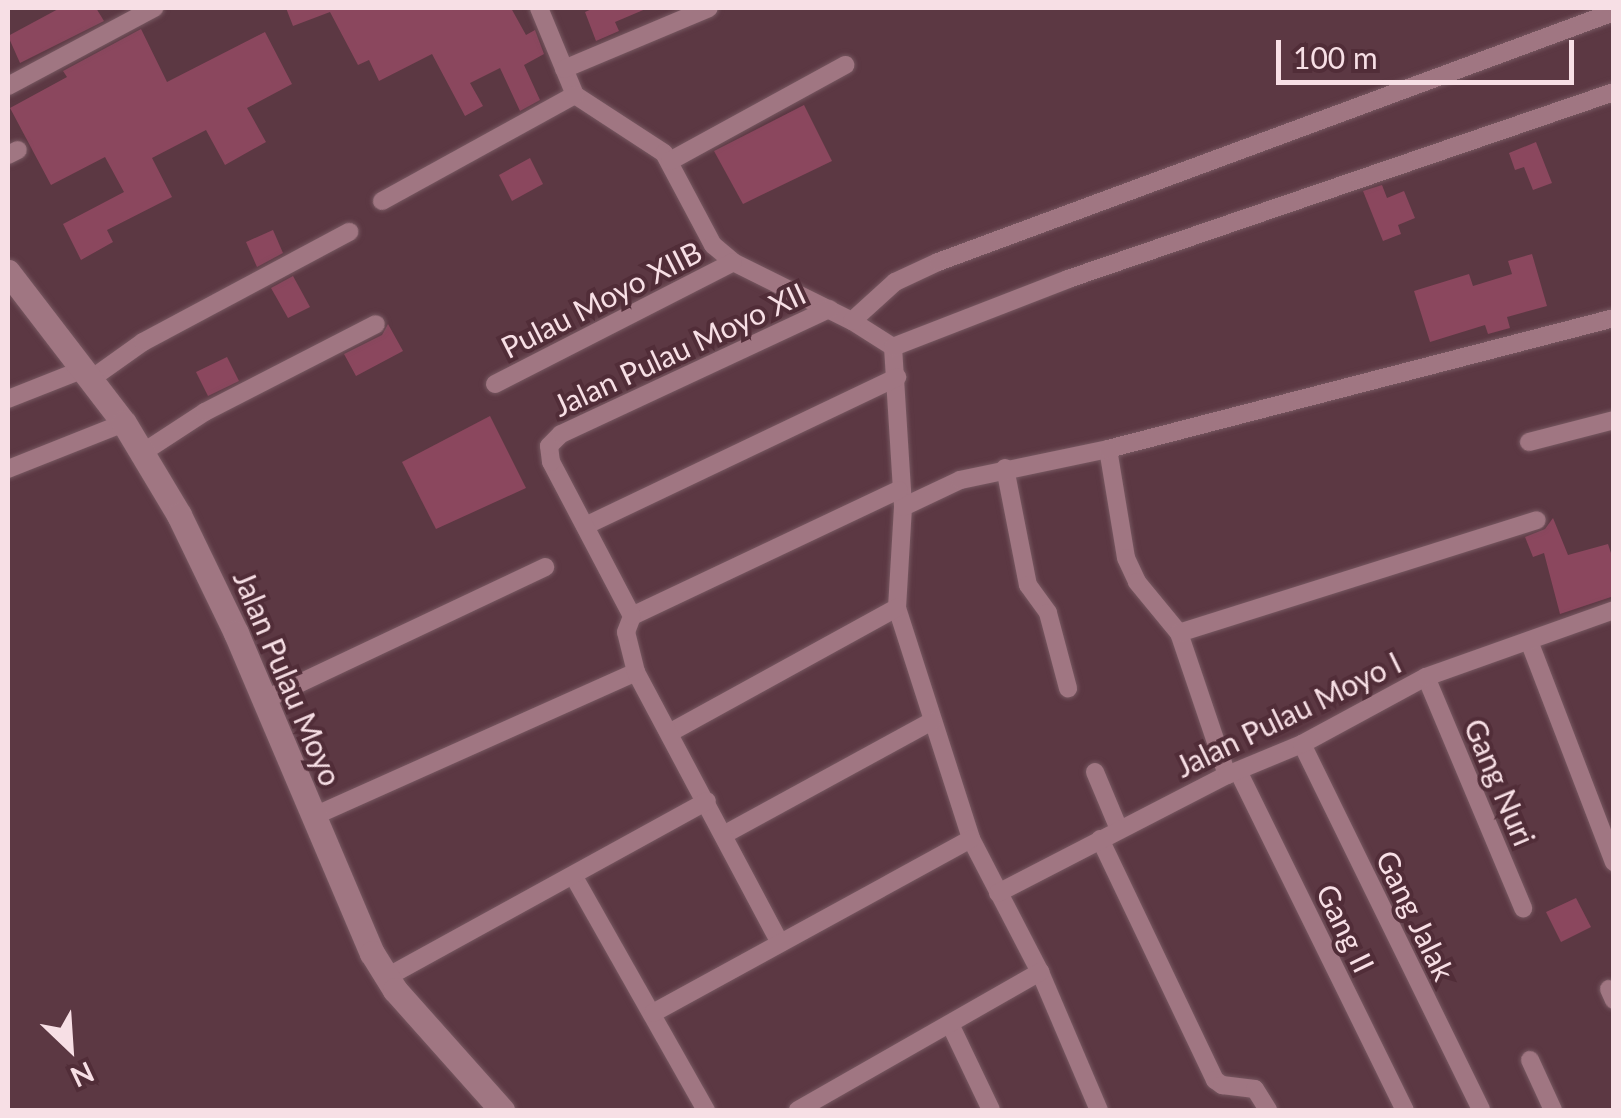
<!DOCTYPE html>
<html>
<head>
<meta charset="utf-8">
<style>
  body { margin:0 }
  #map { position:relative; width:1621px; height:1118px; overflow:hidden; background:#5c3843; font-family:Lato,sans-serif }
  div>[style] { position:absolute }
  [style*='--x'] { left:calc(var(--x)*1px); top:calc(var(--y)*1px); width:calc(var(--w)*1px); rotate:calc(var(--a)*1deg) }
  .building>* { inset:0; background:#8b475e }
  .roads { filter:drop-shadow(0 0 2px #775861) drop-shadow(0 0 2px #775861) }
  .street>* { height:18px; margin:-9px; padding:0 9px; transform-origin:9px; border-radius:9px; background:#a07682 }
  .secondary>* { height:25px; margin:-12.5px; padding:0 12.5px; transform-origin:12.5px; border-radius:12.5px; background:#a07682 }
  span { translate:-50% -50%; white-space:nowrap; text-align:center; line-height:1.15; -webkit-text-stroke:8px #512d38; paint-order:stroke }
  .street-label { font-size:30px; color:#f7dfe5 }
  .frame { position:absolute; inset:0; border:10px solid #f7dfe5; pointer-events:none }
  .north { position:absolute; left:20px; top:998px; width:100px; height:100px; -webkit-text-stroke:8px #512d38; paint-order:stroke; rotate:155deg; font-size:28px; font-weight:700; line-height:40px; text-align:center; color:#f7dfe5 }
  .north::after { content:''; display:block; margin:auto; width:35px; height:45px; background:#f7dfe5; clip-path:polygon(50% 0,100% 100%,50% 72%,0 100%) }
  .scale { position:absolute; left:1276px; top:40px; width:298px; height:45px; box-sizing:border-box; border:5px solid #f7dfe5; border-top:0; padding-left:12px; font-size:30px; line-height:35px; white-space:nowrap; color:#f7dfe5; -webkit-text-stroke:8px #512d38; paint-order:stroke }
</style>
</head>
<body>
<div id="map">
  <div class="building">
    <div style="clip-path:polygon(60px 8px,96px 8px,104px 21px,20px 63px,8px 36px)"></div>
    <div style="clip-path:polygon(286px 8px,511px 8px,526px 35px,535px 30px,544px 54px,524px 65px,540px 100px,520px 111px,500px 68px,470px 83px,483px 106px,465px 116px,432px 54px,379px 81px,369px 60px,358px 65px,330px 12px,293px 26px)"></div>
    <div style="clip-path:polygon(594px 8px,648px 8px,615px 22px,619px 31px,596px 41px,585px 12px)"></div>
    <div style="clip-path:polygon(141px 29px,167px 82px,265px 32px,292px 84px,247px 108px,266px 142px,225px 165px,206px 130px,152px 158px,172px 197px,107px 230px,113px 242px,81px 260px,63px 224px,124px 192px,105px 157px,51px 185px,10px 108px,67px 77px,63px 71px)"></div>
    <div style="clip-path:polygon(804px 105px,832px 161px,743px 204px,714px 151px)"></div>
    <div style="clip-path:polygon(1536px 142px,1552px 183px,1533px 190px,1524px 167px,1515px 170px,1509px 153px)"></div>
    <div style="clip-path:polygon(530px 158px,543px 184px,512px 201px,499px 175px)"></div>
    <div style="clip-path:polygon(1382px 185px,1387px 198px,1404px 191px,1415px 218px,1398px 225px,1401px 234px,1383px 241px,1363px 191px)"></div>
    <div style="clip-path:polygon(273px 230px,283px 253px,257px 267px,246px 242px)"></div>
    <div style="clip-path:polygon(1532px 254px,1547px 306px,1507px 317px,1510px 328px,1488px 334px,1485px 325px,1430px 342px,1414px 291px,1469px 274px,1473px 286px,1512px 274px,1508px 261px)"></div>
    <div style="clip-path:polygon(293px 276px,310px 307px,288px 318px,271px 288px)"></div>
    <div style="clip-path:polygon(388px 324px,403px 351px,356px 376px,344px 354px,382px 335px)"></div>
    <div style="clip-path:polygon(227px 357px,239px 381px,208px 396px,196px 372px)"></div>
    <div style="clip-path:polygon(490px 416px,526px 488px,436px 529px,402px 462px)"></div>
    <div style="clip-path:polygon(1553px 518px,1568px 555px,1608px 544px,1614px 562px,1614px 596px,1560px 614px,1544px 553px,1533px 557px,1525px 537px,1545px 529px)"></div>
    <div style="clip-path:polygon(1576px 898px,1591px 927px,1561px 942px,1546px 912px)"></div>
  </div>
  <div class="roads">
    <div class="street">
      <div style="--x:539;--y:8;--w:94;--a:67.5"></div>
      <div style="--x:575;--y:95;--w:106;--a:33.1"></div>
      <div style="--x:664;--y:153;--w:104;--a:62"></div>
      <div style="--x:713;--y:245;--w:26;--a:40"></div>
      <div style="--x:733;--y:262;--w:133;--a:26.4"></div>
      <div style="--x:852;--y:321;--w:49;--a:32.4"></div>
      <div style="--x:893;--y:347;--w:160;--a:86.4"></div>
      <div style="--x:903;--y:507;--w:101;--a:93.4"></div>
      <div style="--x:897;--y:608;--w:243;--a:72.2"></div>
      <div style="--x:971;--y:839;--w:150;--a:62.6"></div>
      <div style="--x:1040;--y:972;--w:150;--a:66.9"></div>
      <div style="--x:564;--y:69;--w:157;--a:-22.8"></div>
      <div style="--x:8;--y:86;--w:166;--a:-28.1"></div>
      <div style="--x:8;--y:155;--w:11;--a:-27"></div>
      <div style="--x:670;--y:161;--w:200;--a:-28.7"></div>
      <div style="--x:382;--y:201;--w:220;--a:-28.8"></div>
      <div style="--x:852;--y:321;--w:58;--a:-42.2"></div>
      <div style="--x:895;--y:282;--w:47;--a:-24.9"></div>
      <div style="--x:938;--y:262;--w:721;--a:-20.3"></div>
      <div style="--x:893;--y:347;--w:188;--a:-21.2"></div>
      <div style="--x:1068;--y:279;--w:577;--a:-18.91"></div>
      <div style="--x:91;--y:379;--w:64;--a:-35.4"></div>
      <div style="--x:143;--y:342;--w:234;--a:-28.1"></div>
      <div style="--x:495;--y:384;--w:267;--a:-27.1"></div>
      <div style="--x:8;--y:399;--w:82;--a:-21.5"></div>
      <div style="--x:1529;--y:442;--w:88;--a:-14.5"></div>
      <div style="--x:1108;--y:449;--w:110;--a:80.6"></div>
      <div style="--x:1126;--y:558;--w:26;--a:65"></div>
      <div style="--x:1137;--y:582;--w:66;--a:50.5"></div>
      <div style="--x:1179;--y:633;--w:150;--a:71.3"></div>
      <div style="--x:142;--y:453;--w:75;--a:-33.1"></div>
      <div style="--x:205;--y:412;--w:192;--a:-27.2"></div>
      <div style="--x:1005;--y:468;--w:119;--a:78.9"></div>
      <div style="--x:1028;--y:585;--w:34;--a:54"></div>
      <div style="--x:1048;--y:613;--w:78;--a:75.1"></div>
      <div style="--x:8;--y:469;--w:125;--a:-21.6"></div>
      <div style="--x:903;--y:507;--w:63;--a:-25.3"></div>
      <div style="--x:960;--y:480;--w:151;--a:-11.8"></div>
      <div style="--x:1108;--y:449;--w:523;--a:-14.51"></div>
      <div style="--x:585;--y:526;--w:346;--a:-25.5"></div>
      <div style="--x:632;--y:616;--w:295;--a:-25.3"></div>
      <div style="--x:1179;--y:633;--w:375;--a:-17.5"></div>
      <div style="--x:1529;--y:641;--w:237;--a:69"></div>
      <div style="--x:1426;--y:677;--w:251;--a:67.2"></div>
      <div style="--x:264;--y:700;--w:311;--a:-25.3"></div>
      <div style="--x:671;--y:732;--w:258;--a:-28.8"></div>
      <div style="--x:1302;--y:744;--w:407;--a:63.9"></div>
      <div style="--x:1238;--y:771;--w:378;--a:63.8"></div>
      <div style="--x:1095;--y:772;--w:62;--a:67.2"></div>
      <div style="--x:312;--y:817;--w:355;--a:-24.1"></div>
      <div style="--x:725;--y:834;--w:236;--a:-28.6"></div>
      <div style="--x:1100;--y:839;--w:267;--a:64.5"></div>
      <div style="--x:1215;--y:1080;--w:9;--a:36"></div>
      <div style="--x:1222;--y:1085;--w:33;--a:7"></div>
      <div style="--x:1255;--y:1089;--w:25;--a:58"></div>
      <div style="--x:574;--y:877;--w:268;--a:60.5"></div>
      <div style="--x:998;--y:893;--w:258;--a:-27.3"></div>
      <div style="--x:1227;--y:775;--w:81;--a:-22.5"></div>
      <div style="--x:1302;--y:744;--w:141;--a:-28.4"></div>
      <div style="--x:1426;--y:677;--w:200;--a:-19.6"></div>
      <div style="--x:780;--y:943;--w:307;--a:-118"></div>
      <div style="--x:636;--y:672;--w:41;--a:-104"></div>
      <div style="--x:626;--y:632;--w:17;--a:-69"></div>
      <div style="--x:632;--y:616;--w:174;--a:-117.7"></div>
      <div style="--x:551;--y:462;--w:16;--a:-97"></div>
      <div style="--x:549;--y:446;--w:17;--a:-45"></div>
      <div style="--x:561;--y:434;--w:296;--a:-25"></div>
      <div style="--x:387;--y:977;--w:365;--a:-28.8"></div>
      <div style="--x:1609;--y:989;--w:12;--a:66"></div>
      <div style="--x:653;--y:1013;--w:362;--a:-28.7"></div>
      <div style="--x:950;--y:1024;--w:95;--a:64.5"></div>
      <div style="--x:1530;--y:1060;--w:55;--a:65.3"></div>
      <div style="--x:798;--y:1110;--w:279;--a:-29.7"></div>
    </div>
    <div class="secondary">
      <div style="--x:8;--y:272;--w:190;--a:52.5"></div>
      <div style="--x:124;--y:423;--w:107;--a:59.1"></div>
      <div style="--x:179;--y:515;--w:131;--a:64.2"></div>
      <div style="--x:236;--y:633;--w:348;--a:67"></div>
      <div style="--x:372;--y:953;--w:44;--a:58.1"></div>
      <div style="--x:395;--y:990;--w:161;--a:48.3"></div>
    </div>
  </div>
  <div class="street-label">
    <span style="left:601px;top:299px;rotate:-27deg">Pulau Moyo XIIB</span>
    <span style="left:679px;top:349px;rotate:-25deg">Jalan Pulau Moyo XII</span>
    <span style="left:288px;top:678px;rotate:67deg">Jalan Pulau Moyo</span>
    <span style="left:1288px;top:714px;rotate:-26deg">Jalan Pulau Moyo I</span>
    <span style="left:1500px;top:782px;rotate:67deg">Gang Nuri</span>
    <span style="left:1416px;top:915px;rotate:64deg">Gang Jalak</span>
    <span style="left:1346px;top:928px;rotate:64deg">Gang II</span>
  </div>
  <div class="frame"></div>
  <div class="north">N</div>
  <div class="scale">100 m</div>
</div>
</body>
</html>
